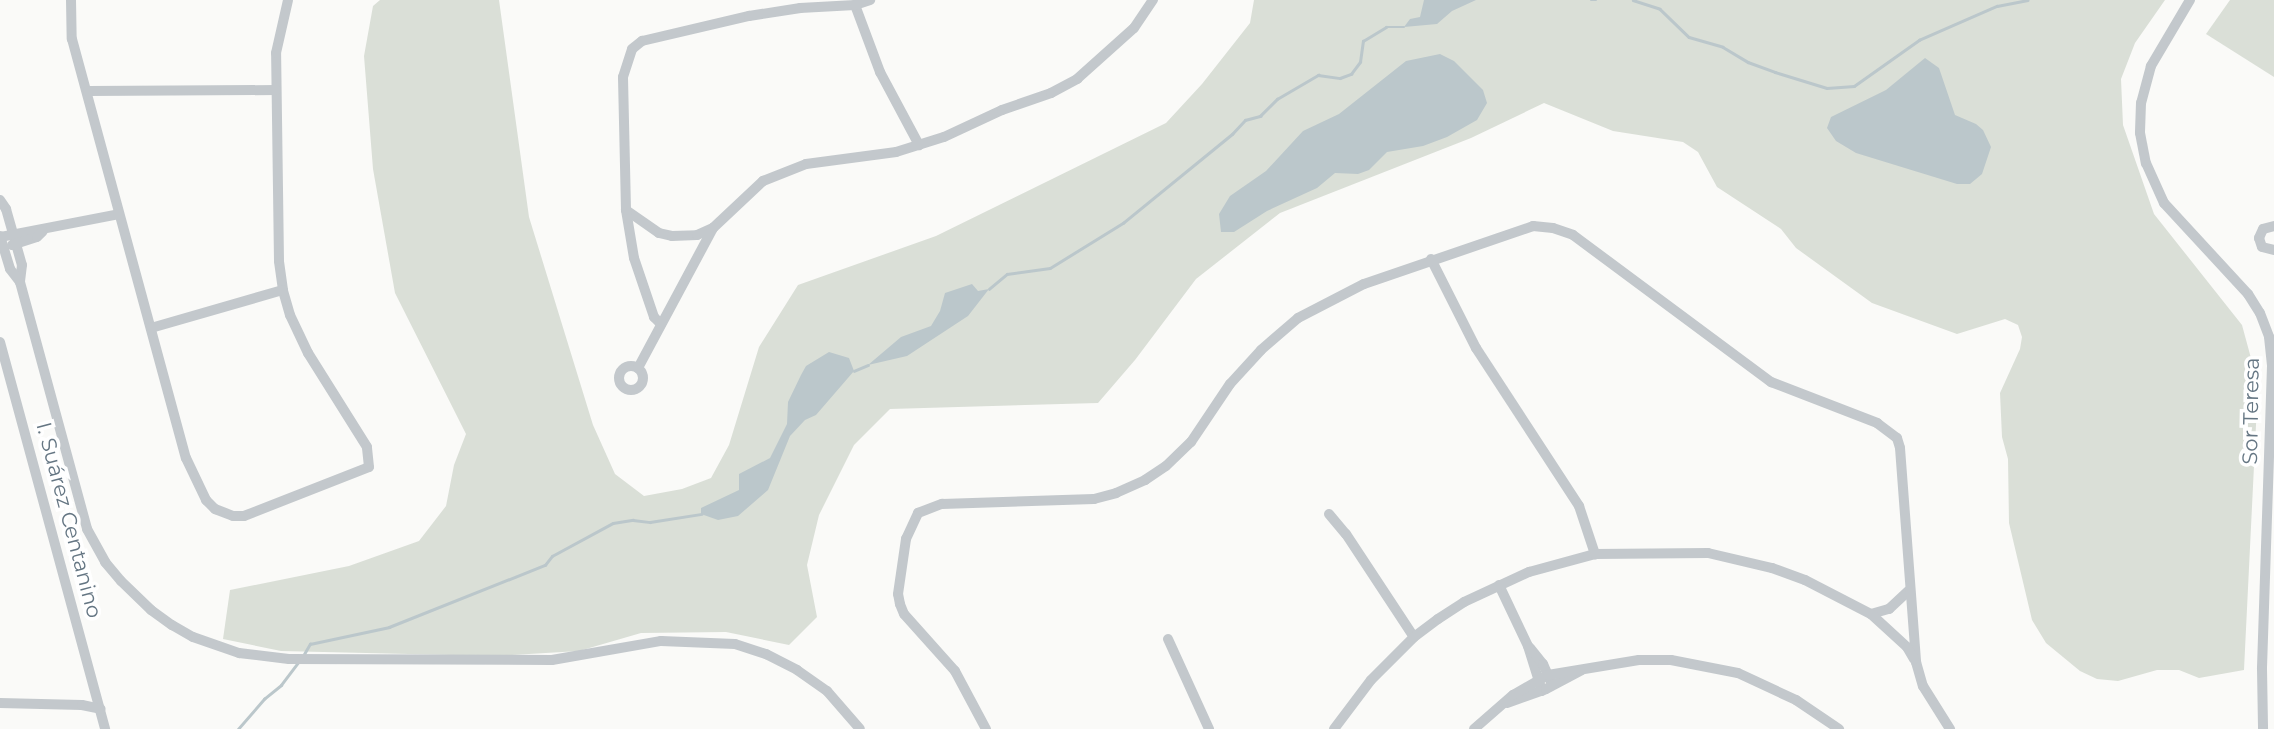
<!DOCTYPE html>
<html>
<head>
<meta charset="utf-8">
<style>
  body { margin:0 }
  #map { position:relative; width:2274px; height:729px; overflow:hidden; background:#fafaf8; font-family:Montserrat,sans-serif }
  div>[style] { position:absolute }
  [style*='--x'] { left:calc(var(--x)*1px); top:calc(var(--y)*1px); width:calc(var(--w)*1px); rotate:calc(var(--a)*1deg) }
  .green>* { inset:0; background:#dadfd7 }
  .water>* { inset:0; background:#bbc7cb }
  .stream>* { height:2.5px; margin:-1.25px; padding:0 1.25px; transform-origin:1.25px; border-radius:1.25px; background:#bbc7cb }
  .minor>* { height:10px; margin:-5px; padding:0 5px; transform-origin:5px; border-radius:5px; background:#c3c8cc }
  .minor>.ring { margin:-5px; padding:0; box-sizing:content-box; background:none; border:10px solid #c3c8cc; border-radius:50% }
  span { translate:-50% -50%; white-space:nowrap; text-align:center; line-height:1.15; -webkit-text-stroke:7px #fff; paint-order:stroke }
  .street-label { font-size:21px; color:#657683 }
</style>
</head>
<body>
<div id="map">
  <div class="green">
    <div style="clip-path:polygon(380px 0,499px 0,529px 217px,593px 425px,615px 474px,644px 496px,682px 489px,711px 478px,729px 445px,759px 347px,798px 285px,936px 236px,1166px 123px,1202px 84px,1250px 23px,1254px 0,2165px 0,2135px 43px,2121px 79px,2123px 125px,2154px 214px,2242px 325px,2258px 384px,2244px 670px,2199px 678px,2179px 670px,2157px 670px,2118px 681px,2097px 679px,2080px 671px,2046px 643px,2032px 620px,2009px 523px,2008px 459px,2002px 437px,2000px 393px,2020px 349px,2022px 337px,2018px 325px,2005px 319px,1957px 334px,1872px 303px,1796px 248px,1781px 229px,1717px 187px,1698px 152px,1683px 142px,1613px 131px,1544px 103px,1471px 138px,1280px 213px,1196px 279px,1135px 360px,1098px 403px,890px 409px,854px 445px,819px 515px,807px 565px,817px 617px,789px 645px,726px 632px,641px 633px,579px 651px,494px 656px,281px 651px,223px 639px,230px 590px,349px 566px,419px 541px,446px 506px,454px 465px,466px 434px,395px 293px,373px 169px,364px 56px,373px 6px)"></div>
    <div style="clip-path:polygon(2230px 0,2274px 0,2274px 77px,2206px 34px)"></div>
  </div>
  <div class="water">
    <div style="clip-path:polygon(1424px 0,1476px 0,1452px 11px,1437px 24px,1404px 27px,1410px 19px,1420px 17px)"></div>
    <div style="clip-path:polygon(1440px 54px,1454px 61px,1483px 90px,1487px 103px,1477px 120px,1447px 137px,1423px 146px,1387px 152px,1369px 170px,1358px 174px,1335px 173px,1317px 188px,1267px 211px,1234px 232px,1221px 232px,1219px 214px,1230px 196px,1266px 171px,1303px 131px,1339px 114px,1406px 61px)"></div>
    <div style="clip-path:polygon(1925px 58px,1939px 68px,1955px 115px,1976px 124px,1983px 130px,1991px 147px,1982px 174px,1970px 184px,1957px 184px,1856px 153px,1836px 141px,1827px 128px,1831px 117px,1886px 90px)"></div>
    <div style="clip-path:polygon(972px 284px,978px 291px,989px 289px,968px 316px,907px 356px,868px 365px,901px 337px,931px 326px,940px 311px,945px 293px)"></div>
    <div style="clip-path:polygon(829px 352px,849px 358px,854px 371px,816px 415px,805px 420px,790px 436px,768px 490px,738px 516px,718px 520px,701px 514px,701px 508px,739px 490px,739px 474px,770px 458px,787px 424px,788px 402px,801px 375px,806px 366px)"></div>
  </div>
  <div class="stream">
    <div style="--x:1591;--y:0;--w:5;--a:0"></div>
    <div style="--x:1633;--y:0;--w:28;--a:18"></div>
    <div style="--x:1660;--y:9;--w:40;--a:44"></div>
    <div style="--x:1689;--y:37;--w:35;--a:16"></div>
    <div style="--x:1723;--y:47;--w:29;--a:31"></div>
    <div style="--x:1748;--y:62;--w:29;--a:20"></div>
    <div style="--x:1775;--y:72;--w:54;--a:17.1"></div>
    <div style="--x:1827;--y:88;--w:27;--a:-4"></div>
    <div style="--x:1854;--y:86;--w:80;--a:-35.3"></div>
    <div style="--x:1919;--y:40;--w:85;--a:-23.6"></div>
    <div style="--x:1997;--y:6;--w:31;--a:-11"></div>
    <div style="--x:989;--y:289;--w:23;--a:-40"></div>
    <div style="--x:1007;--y:274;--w:43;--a:-7.9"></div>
    <div style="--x:1050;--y:268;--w:86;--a:-31.7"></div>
    <div style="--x:1123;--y:223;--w:141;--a:-39.2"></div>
    <div style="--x:1232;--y:134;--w:19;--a:-47"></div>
    <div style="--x:1245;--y:120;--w:16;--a:-15"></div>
    <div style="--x:1260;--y:116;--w:24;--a:-45"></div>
    <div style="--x:1277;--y:99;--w:48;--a:-30.3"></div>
    <div style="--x:1318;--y:75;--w:22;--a:8"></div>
    <div style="--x:1340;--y:78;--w:12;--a:-20"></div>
    <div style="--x:1351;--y:74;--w:15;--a:-53"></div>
    <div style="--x:1360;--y:62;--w:21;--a:-82"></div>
    <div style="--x:1363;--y:41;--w:27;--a:-31"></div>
    <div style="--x:1386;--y:27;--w:18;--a:0"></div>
    <div style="--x:854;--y:371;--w:15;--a:-23"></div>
    <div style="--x:303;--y:656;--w:14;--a:-60"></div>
    <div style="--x:310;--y:644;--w:81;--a:-12.1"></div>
    <div style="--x:389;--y:627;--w:168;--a:-21.7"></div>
    <div style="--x:545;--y:565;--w:11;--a:-52"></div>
    <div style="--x:552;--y:556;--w:69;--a:-28.4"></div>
    <div style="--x:613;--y:523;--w:20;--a:-9"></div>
    <div style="--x:633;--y:520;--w:17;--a:7"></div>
    <div style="--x:650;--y:522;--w:52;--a:-8.9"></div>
    <div style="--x:238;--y:729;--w:40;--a:-49"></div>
    <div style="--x:264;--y:699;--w:22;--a:-39"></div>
    <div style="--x:281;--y:685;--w:30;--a:-53"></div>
  </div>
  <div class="minor">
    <div style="--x:71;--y:0;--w:39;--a:89"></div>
    <div style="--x:72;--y:39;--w:434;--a:74.8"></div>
    <div style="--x:186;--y:458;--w:47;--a:64.5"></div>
    <div style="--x:206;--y:500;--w:13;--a:45"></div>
    <div style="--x:215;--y:509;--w:19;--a:21"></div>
    <div style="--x:233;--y:516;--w:11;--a:0"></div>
    <div style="--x:244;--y:516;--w:134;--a:-21.4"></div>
    <div style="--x:369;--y:467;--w:20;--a:-96"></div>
    <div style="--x:367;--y:447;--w:111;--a:-122.1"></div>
    <div style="--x:308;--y:353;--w:42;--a:-115.3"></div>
    <div style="--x:290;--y:315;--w:26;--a:-106"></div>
    <div style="--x:283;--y:290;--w:29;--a:-98"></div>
    <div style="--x:279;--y:261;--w:208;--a:-90.8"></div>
    <div style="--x:276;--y:53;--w:54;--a:-77.2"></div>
    <div style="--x:2190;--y:0;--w:77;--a:120.6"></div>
    <div style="--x:2151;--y:66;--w:38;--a:105"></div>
    <div style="--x:2141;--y:103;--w:30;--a:92"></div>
    <div style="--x:2140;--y:133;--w:31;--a:79"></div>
    <div style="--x:2146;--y:163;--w:44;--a:65.8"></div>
    <div style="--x:2164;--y:203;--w:124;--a:47.3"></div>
    <div style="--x:2248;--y:294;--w:22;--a:58"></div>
    <div style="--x:2260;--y:313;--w:26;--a:69"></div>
    <div style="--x:2269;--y:337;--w:29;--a:84"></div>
    <div style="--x:2272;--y:366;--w:303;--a:91.9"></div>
    <div style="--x:2262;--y:669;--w:60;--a:89"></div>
    <div style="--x:855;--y:5;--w:72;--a:69.5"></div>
    <div style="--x:880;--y:72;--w:83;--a:61.9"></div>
    <div style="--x:88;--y:91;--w:188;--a:-0.3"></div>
    <div style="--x:0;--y:200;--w:11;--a:56"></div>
    <div style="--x:6;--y:209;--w:58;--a:74.1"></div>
    <div style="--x:22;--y:265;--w:17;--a:97"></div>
    <div style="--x:20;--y:282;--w:256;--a:74.8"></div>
    <div style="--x:87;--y:529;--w:38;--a:61"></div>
    <div style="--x:105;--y:562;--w:25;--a:50"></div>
    <div style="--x:121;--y:581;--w:42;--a:44"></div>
    <div style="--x:151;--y:610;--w:26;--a:36"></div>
    <div style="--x:172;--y:625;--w:24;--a:30"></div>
    <div style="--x:193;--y:637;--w:49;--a:19.2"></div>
    <div style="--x:239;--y:653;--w:50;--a:6.8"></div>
    <div style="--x:289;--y:659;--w:263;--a:0.2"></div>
    <div style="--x:552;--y:660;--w:111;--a:-9.9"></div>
    <div style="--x:661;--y:641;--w:74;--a:2.3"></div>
    <div style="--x:735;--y:644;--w:33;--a:18"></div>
    <div style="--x:766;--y:654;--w:35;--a:27"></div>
    <div style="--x:797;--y:670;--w:37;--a:35"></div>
    <div style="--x:827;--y:691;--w:50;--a:49"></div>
    <div style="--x:626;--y:210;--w:40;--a:34.9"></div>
    <div style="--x:659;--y:233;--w:13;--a:13"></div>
    <div style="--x:672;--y:236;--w:25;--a:-2"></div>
    <div style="--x:697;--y:235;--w:17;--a:-24"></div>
    <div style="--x:2274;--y:226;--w:11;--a:165"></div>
    <div style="--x:2263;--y:229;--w:10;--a:114"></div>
    <div style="--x:2259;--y:238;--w:9;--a:72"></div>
    <div style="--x:2262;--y:247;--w:12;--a:14"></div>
    <div style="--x:0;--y:236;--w:34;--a:73"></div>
    <div style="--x:10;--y:269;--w:16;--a:52"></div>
    <div style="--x:0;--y:237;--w:121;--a:-10.9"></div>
    <div style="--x:12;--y:245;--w:26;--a:-18"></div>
    <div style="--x:37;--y:237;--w:8;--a:-45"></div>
    <div style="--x:1431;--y:259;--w:100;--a:63.2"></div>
    <div style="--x:1476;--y:348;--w:189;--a:56.9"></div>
    <div style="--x:1579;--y:506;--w:51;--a:71.6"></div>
    <div style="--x:661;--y:324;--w:10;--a:-135"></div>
    <div style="--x:654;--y:317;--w:62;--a:-108.7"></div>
    <div style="--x:634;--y:258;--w:49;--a:-99.5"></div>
    <div style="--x:626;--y:210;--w:133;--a:-91.3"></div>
    <div style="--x:623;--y:77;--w:29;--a:-72"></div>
    <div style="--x:632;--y:49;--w:13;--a:-39"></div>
    <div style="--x:642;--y:41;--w:110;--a:-13.2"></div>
    <div style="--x:749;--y:16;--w:52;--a:-8.9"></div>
    <div style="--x:800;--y:8;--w:55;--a:-3.1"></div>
    <div style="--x:855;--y:5;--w:16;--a:-18"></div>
    <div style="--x:151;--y:328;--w:137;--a:-16.1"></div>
    <div style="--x:0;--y:342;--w:401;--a:74.8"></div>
    <div class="ring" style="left:619px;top:366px;width:14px;height:14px"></div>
    <div style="--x:638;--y:368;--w:159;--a:-61.8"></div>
    <div style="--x:713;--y:228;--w:69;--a:-43.2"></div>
    <div style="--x:763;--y:181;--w:46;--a:-21.6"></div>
    <div style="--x:806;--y:164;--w:91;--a:-7.6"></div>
    <div style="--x:896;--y:152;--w:50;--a:-17.4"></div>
    <div style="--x:944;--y:137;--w:64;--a:-25"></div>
    <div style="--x:1002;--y:110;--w:52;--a:-19.1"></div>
    <div style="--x:1051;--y:93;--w:30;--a:-28"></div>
    <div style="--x:1077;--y:79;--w:76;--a:-41.8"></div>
    <div style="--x:1134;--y:28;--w:34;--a:-56"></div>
    <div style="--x:1329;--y:514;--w:26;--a:50"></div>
    <div style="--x:1346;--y:534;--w:123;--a:56.6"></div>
    <div style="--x:1499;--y:585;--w:68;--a:64.6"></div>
    <div style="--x:1528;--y:646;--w:47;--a:72.7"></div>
    <div style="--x:1871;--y:614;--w:19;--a:-16"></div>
    <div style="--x:1889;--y:609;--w:26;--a:-43"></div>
    <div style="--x:1168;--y:639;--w:99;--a:65.5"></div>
    <div style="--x:1530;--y:648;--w:21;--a:51"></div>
    <div style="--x:1543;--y:664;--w:20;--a:66"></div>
    <div style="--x:0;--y:703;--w:82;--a:1.4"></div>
    <div style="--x:82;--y:705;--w:19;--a:12"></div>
    <div style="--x:1507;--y:703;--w:41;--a:-19.7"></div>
    <div style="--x:1546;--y:689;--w:40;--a:-28"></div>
    <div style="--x:986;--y:729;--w:66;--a:-118.1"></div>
    <div style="--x:955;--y:671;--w:76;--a:-131.8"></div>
    <div style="--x:904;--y:614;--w:11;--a:-112"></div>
    <div style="--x:900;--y:604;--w:10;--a:-101"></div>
    <div style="--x:898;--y:594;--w:56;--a:-81.7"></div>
    <div style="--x:906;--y:539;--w:29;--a:-65"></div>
    <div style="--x:918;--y:513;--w:26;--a:-21"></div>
    <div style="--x:942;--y:504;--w:152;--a:-1.9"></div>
    <div style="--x:1094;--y:499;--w:23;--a:-15"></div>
    <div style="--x:1116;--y:493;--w:32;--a:-24"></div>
    <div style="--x:1145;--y:480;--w:25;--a:-34"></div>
    <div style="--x:1166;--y:466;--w:35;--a:-44"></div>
    <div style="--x:1191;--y:442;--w:70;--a:-56.1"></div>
    <div style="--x:1230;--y:384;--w:46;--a:-47.6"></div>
    <div style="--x:1261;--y:350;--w:49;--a:-40.9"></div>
    <div style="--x:1298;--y:318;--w:74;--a:-27.3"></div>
    <div style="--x:1364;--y:284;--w:179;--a:-18.9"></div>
    <div style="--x:1533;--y:226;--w:20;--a:6"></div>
    <div style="--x:1553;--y:228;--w:21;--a:19"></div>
    <div style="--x:1573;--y:235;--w:247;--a:36.6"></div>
    <div style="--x:1771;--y:382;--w:114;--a:21.1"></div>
    <div style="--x:1877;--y:423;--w:25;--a:37"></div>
    <div style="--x:1897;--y:438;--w:10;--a:73"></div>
    <div style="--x:1900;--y:448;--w:215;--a:85.7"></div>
    <div style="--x:1916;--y:662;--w:25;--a:74"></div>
    <div style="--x:1923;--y:686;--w:51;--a:57.9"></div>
    <div style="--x:1334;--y:729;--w:61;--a:-52.9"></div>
    <div style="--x:1371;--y:680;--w:61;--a:-45"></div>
    <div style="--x:1414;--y:637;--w:30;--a:-37"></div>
    <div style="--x:1438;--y:619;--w:31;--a:-33"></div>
    <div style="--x:1464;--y:602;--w:72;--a:-24.8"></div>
    <div style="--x:1529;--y:572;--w:68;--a:-15.3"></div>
    <div style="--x:1595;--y:554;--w:113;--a:-0.5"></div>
    <div style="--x:1708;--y:553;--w:66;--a:13.2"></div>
    <div style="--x:1772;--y:568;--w:35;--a:20"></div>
    <div style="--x:1805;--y:580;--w:74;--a:27.3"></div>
    <div style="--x:1871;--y:614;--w:49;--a:42.5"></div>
    <div style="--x:1907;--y:647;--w:14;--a:60"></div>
    <div style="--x:1474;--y:729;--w:52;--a:-41.1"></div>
    <div style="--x:1513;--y:695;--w:40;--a:-29.7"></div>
    <div style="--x:1548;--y:675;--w:92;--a:-9.4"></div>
    <div style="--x:1639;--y:660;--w:32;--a:0"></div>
    <div style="--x:1671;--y:660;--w:68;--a:11"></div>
    <div style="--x:1738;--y:673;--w:64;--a:25"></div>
    <div style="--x:1796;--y:700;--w:52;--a:34"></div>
  </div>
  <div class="street-label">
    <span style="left:2251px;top:411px;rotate:-89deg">Sor Teresa</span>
    <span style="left:69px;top:520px;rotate:75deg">I. Suárez Centanino</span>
  </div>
</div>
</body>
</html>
